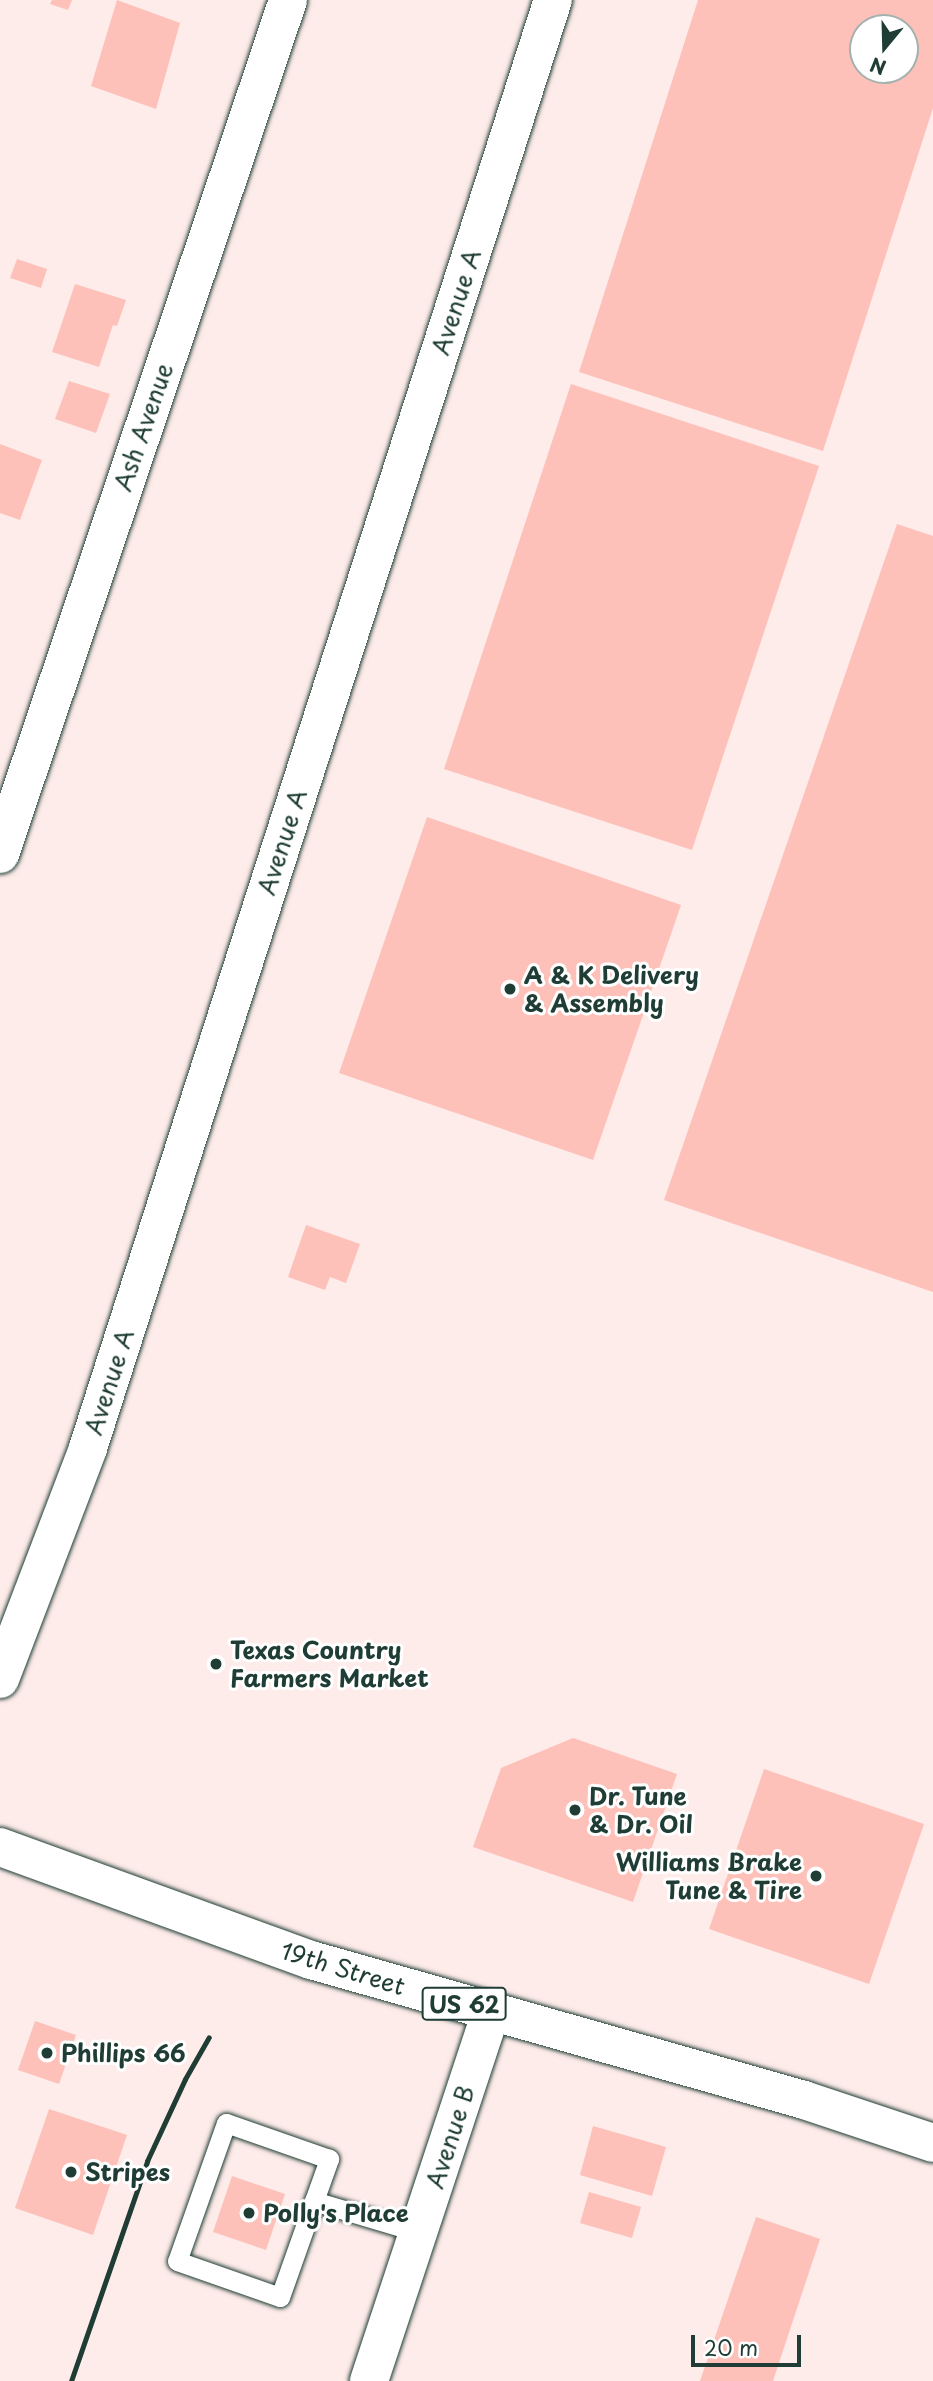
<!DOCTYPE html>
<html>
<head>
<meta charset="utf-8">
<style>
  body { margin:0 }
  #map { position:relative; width:933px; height:2381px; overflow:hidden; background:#feecea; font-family:"Playpen Sans",sans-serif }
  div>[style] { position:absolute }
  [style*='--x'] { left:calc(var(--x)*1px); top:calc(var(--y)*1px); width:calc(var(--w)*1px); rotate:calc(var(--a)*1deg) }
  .building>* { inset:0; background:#fdc1b9 }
  .roads { filter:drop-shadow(0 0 2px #1f3d34) drop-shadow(0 0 2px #1f3d34) }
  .lane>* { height:19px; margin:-9.5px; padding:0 9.5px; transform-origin:9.5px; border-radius:9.5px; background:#fff }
  .street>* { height:38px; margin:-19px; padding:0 19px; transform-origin:19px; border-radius:19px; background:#fff }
  .secondary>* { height:38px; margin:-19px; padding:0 19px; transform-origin:19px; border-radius:19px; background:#fff }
  .primary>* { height:38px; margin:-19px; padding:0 19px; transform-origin:19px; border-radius:19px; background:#fff }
  .rail>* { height:5px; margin:-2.5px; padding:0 2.5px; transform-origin:2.5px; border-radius:2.5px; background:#1f3d34 }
  .dots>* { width:19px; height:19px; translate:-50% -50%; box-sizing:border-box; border:4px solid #fff; border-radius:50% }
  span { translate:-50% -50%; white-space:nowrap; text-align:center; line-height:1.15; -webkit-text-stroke:6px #fff; paint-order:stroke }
  .shield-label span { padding:2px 5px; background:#fff; border:2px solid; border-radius:5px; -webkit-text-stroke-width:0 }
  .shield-label { font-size:23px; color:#1f3d34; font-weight:700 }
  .street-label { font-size:24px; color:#1f3d34 }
  .poi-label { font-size:24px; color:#1f3d34; font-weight:700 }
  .left { translate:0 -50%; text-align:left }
  .right { translate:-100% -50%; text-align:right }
  .north { position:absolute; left:849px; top:14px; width:70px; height:70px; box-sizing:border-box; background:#fff; border:2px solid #a5b1ae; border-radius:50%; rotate:199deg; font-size:19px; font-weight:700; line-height:28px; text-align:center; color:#1f3d34 }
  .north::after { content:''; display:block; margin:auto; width:24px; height:32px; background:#1f3d34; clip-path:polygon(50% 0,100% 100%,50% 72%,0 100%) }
  .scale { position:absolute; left:691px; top:2335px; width:110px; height:32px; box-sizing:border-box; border:4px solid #1f3d34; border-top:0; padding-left:9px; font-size:21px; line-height:24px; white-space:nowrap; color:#1f3d34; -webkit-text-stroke:5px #fff; paint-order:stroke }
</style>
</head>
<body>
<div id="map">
  <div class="building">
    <div style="clip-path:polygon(52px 0,72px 0,68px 10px,50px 4px)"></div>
    <div style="clip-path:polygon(117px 0,180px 23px,156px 109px,91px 86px)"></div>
    <div style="clip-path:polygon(evenodd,698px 0,933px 0,933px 108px,823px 451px,579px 372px,698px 0,863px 28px,905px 28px,905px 70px,863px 70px,863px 28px)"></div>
    <div style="clip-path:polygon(17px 259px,47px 269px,41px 288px,10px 278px)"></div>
    <div style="clip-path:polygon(75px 284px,126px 300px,117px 326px,113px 325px,99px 367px,52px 352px)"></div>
    <div style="clip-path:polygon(69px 381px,110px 394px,96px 433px,55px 419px)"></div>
    <div style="clip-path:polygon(571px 384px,819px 466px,692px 850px,444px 769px)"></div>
    <div style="clip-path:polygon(0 444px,42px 460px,20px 520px,0 513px)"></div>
    <div style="clip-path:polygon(897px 524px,933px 536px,933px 1292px,664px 1200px)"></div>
    <div style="clip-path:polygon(427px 817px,681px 905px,593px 1160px,339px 1073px)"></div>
    <div style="clip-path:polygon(306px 1225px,360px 1244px,346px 1283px,330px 1277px,325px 1290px,288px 1277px)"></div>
    <div style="clip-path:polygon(573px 1738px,677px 1774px,633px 1902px,473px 1847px,501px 1768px)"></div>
    <div style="clip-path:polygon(764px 1769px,924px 1824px,869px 1984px,709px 1929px)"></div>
    <div style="clip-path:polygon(35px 2021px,76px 2035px,59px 2084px,18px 2070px)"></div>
    <div style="clip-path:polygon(49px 2109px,127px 2135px,93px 2235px,15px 2208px)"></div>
    <div style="clip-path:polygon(593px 2126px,666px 2147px,652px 2196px,580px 2175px)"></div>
    <div style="clip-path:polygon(232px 2176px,285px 2194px,266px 2250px,213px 2232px)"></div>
    <div style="clip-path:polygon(589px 2192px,641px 2207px,632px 2238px,580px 2223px)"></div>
    <div style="clip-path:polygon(756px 2217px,820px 2239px,773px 2381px,700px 2381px)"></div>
  </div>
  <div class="roads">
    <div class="lane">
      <div style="--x:314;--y:2201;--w:45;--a:-70.3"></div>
      <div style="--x:329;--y:2159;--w:109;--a:-160.7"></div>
      <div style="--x:226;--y:2123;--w:146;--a:109.5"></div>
      <div style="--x:177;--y:2261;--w:109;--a:19.3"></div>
      <div style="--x:280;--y:2297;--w:102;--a:-70.5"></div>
      <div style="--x:314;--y:2201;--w:109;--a:16.6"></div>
    </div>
    <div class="street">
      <div style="--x:0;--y:854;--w:901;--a:-71.36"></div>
      <div style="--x:369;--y:2381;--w:389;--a:-71.7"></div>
    </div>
    <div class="secondary">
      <div style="--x:0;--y:1679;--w:247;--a:-69.1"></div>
      <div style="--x:88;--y:1448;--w:1521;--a:-72.2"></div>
    </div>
    <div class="primary">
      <div style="--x:0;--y:1847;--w:331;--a:20"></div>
      <div style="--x:311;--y:1960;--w:512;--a:15.85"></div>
      <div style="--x:804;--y:2100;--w:136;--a:18.4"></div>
    </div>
  </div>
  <div class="rail">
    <div style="--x:71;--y:2381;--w:233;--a:-70.9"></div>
    <div style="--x:147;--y:2161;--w:90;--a:-65.1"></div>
    <div style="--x:185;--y:2079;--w:48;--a:-60.3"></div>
  </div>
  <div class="dots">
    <div style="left:510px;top:989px;background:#1f3d34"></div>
    <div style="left:216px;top:1664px;background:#1f3d34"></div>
    <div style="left:575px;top:1810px;background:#1f3d34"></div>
    <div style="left:816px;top:1876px;background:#1f3d34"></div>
    <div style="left:47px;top:2053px;background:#1f3d34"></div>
    <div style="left:71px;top:2172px;background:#1f3d34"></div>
    <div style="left:249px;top:2213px;background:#1f3d34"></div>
  </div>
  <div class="shield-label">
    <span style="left:464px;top:2004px">US 62</span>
  </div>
  <div class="street-label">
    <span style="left:456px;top:302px;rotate:-72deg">Avenue A</span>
    <span style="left:143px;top:427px;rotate:-71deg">Ash Avenue</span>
    <span style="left:282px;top:842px;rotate:-72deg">Avenue A</span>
    <span style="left:109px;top:1382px;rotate:-72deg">Avenue A</span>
    <span style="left:343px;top:1968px;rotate:17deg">19th Street</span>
    <span style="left:450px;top:2137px;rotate:-72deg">Avenue B</span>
  </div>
  <div class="poi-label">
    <span class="left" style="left:524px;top:989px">A &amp; K Delivery<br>&amp; Assembly</span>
    <span class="left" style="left:230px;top:1664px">Texas Country<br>Farmers Market</span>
    <span class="left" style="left:589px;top:1810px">Dr. Tune<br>&amp; Dr. Oil</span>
    <span class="right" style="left:802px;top:1876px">Williams Brake<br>Tune &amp; Tire</span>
    <span class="left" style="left:61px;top:2053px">Phillips 66</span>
    <span class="left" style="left:85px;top:2172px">Stripes</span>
    <span class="left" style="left:263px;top:2213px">Polly's Place</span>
  </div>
  <div class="north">N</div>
  <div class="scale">20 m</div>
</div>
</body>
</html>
